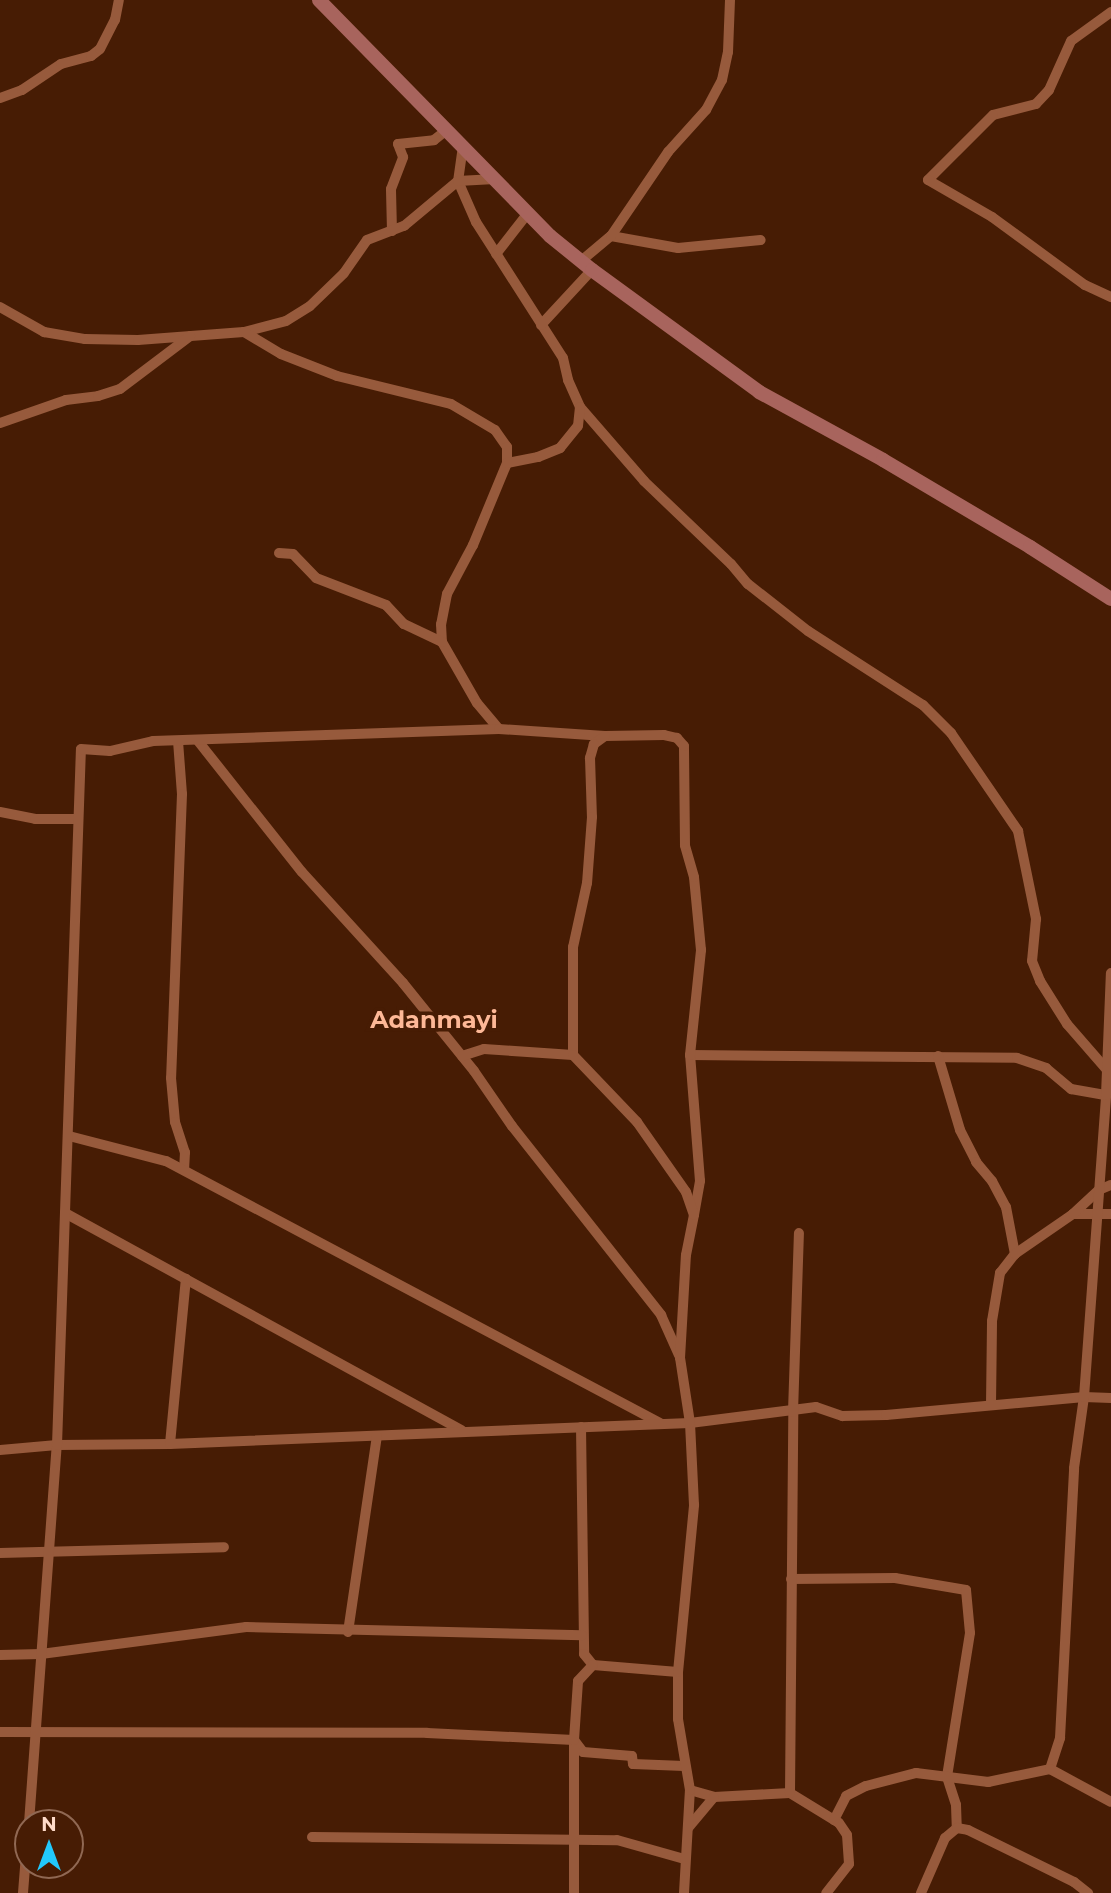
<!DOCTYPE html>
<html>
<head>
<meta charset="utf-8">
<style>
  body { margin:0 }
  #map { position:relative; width:1111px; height:1893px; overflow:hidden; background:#471c04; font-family:Montserrat,sans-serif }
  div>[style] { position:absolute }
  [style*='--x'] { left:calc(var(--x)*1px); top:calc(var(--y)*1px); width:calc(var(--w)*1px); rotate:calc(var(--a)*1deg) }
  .minor>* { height:10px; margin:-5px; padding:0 5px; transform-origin:5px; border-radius:5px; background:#975a3c }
  .secondary>* { height:14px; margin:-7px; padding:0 7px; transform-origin:7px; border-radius:7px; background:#a8645d }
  span { translate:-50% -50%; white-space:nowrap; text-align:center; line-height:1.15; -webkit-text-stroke:7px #471c04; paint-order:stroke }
  .quarter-label { font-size:24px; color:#fdb897; font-weight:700 }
  .north { position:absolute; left:14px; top:1809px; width:70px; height:70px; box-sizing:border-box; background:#471c04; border:2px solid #906853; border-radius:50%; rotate:0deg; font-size:19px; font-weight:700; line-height:28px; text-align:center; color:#fedac9 }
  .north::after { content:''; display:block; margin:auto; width:24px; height:32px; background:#22c9fd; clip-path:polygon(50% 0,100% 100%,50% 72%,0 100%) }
</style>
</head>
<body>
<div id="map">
  <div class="minor">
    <div style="--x:1111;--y:12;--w:49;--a:144.1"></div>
    <div style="--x:1071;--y:41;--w:54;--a:114.2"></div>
    <div style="--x:1049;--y:90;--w:19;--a:133"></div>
    <div style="--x:1036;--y:104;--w:44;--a:165.7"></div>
    <div style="--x:993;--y:115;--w:92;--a:135"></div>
    <div style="--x:928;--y:180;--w:74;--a:30"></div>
    <div style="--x:992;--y:217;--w:115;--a:36.2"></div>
    <div style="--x:1085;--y:285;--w:29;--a:25"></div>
    <div style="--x:0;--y:98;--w:23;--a:-20"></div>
    <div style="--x:22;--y:90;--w:47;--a:-33.7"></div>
    <div style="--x:61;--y:64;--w:31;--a:-15"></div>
    <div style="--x:91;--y:56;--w:11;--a:-38"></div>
    <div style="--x:100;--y:49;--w:33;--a:-63"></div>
    <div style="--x:115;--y:20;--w:20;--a:-79"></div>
    <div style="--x:463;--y:146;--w:35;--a:98"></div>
    <div style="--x:458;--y:181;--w:45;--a:66.3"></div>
    <div style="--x:476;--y:222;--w:161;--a:57.4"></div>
    <div style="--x:563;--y:358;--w:23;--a:77"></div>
    <div style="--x:568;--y:380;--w:30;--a:66"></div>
    <div style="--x:580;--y:407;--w:98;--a:49.1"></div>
    <div style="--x:644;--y:481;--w:120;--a:43.7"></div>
    <div style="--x:731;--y:564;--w:26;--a:50"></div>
    <div style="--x:748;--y:584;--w:76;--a:38.1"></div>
    <div style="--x:808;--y:631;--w:137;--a:32.8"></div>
    <div style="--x:923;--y:705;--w:40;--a:45"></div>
    <div style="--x:951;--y:733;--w:119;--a:55.6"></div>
    <div style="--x:1018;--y:831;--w:90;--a:78.4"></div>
    <div style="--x:1036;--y:919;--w:42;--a:95.4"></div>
    <div style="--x:1032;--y:961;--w:22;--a:68"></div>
    <div style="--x:1040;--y:981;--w:51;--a:57.9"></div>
    <div style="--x:1067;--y:1024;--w:61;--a:49"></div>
    <div style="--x:392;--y:231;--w:42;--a:-91.4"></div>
    <div style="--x:391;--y:189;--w:34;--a:-69"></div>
    <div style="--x:403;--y:157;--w:14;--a:-111"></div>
    <div style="--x:398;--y:144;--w:36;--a:-6"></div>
    <div style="--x:434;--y:140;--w:16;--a:-38"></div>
    <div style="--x:611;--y:236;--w:68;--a:10.2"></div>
    <div style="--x:678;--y:248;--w:83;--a:-5.5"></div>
    <div style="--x:496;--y:254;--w:52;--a:-52"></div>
    <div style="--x:581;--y:261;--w:39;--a:-40"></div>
    <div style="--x:611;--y:236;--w:102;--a:-55.8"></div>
    <div style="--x:668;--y:152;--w:57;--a:-47.9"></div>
    <div style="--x:706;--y:110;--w:34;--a:-62"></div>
    <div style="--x:722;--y:80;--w:29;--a:-78"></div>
    <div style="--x:728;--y:52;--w:52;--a:-87.8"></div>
    <div style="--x:0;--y:307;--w:51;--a:29.6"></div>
    <div style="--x:44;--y:332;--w:42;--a:9.7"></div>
    <div style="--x:85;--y:339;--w:53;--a:1.1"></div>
    <div style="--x:138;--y:340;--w:106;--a:-4.3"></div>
    <div style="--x:244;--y:332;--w:43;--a:-14.7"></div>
    <div style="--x:286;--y:321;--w:28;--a:-32"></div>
    <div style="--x:310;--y:306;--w:47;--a:-44.1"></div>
    <div style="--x:344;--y:273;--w:40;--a:-55.1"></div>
    <div style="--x:367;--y:240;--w:40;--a:-21"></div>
    <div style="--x:404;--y:226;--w:70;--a:-39.8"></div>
    <div style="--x:458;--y:181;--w:37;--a:-3"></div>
    <div style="--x:541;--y:325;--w:75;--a:-47.2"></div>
    <div style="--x:244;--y:332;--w:43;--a:30.7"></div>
    <div style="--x:281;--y:354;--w:60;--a:21.4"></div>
    <div style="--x:337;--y:376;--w:117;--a:13.8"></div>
    <div style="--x:451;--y:404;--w:51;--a:30.6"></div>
    <div style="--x:495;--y:430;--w:21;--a:55"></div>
    <div style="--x:507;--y:447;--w:16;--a:90"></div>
    <div style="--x:507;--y:463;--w:89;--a:112.5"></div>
    <div style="--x:473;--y:545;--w:55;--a:118"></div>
    <div style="--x:447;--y:594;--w:31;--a:101"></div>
    <div style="--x:441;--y:624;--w:18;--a:87"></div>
    <div style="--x:442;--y:642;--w:70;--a:60.2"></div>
    <div style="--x:477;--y:703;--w:34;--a:50"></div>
    <div style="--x:0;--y:423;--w:70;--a:-19.2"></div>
    <div style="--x:66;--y:400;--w:32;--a:-7"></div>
    <div style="--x:98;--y:396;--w:23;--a:-18"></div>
    <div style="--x:120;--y:389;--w:88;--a:-37.1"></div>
    <div style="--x:507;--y:463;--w:32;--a:-11"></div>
    <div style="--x:538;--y:457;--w:24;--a:-22"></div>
    <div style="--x:560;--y:448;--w:28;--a:-51"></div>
    <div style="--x:578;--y:426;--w:19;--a:-84"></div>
    <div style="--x:279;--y:553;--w:14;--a:4"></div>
    <div style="--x:293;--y:554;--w:33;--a:46"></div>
    <div style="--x:316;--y:578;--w:75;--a:21.1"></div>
    <div style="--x:386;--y:605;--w:26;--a:47"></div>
    <div style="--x:404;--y:624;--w:42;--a:25.3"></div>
    <div style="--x:178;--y:741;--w:53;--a:85.7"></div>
    <div style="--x:182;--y:794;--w:284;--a:92.2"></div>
    <div style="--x:171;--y:1078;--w:44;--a:84.8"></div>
    <div style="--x:175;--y:1122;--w:32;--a:72"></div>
    <div style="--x:185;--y:1152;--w:18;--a:93"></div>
    <div style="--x:198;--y:741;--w:167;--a:51.6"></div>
    <div style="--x:302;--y:872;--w:150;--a:47.7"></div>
    <div style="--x:403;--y:983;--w:113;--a:51.1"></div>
    <div style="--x:474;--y:1071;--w:67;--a:55.4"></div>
    <div style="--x:512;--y:1126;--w:241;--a:51.7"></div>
    <div style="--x:661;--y:1315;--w:44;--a:65.8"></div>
    <div style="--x:0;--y:812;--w:36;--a:11"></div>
    <div style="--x:35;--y:819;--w:43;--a:0"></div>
    <div style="--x:690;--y:1055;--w:327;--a:0.5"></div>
    <div style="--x:1017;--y:1058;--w:31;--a:19"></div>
    <div style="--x:1046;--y:1068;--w:33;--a:40"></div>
    <div style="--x:1071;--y:1089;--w:36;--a:10"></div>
    <div style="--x:462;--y:1056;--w:23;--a:-18"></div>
    <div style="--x:484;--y:1049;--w:89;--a:3.9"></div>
    <div style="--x:938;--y:1056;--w:77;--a:73.4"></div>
    <div style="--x:960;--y:1130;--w:36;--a:63"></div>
    <div style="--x:976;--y:1162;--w:25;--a:50"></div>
    <div style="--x:992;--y:1181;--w:30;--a:62"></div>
    <div style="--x:1006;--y:1207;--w:48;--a:79.2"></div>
    <div style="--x:69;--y:1136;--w:100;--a:14.5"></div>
    <div style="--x:166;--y:1161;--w:559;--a:27.94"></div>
    <div style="--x:65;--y:1213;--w:452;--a:28.7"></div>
    <div style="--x:1073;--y:1214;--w:38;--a:0"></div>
    <div style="--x:991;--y:1405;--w:84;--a:-89.3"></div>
    <div style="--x:992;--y:1321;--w:49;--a:-80.5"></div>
    <div style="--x:1000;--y:1273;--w:24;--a:-52"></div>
    <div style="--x:1015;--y:1254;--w:70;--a:-34.6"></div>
    <div style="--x:1073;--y:1214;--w:35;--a:-43"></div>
    <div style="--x:1099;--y:1190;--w:13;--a:-23"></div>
    <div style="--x:581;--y:1427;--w:227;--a:89.2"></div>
    <div style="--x:584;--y:1654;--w:14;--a:51"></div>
    <div style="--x:593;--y:1665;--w:85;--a:4.7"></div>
    <div style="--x:170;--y:1444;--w:166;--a:-84.5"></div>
    <div style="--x:0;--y:1450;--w:57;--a:-5"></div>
    <div style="--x:57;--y:1445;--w:113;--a:-0.5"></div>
    <div style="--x:170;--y:1444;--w:520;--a:-2.31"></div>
    <div style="--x:690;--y:1423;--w:127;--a:-7.2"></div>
    <div style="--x:816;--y:1407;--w:28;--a:19"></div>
    <div style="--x:842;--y:1416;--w:44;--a:-1.3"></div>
    <div style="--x:886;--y:1415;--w:199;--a:-5.2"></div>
    <div style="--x:1084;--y:1397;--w:27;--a:2"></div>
    <div style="--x:0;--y:1553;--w:224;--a:-1.5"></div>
    <div style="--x:791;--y:1579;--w:104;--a:-0.6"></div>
    <div style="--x:895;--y:1578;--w:72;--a:9.6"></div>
    <div style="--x:966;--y:1590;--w:43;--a:84.7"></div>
    <div style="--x:970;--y:1633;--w:146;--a:99.1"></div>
    <div style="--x:947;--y:1777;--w:29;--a:72"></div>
    <div style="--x:956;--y:1805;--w:23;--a:88"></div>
    <div style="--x:348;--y:1632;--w:198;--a:-81.6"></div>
    <div style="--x:0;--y:1655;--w:41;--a:-1.4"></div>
    <div style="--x:41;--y:1654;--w:207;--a:-7.5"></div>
    <div style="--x:246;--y:1627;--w:336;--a:1.4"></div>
    <div style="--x:0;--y:1732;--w:427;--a:0.1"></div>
    <div style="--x:427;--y:1733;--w:147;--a:2.7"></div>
    <div style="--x:574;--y:1740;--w:15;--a:53"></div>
    <div style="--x:583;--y:1752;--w:49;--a:4.7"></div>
    <div style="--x:632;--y:1756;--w:8;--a:83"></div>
    <div style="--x:633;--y:1764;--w:51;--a:2.2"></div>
    <div style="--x:1050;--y:1769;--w:33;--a:-72"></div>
    <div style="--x:1060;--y:1738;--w:270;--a:-87"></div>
    <div style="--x:1074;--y:1468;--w:72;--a:-82"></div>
    <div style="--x:1084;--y:1397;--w:303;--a:-85.8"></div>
    <div style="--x:1106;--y:1095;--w:122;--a:-87.7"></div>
    <div style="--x:690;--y:1790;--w:25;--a:16"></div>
    <div style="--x:714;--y:1797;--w:76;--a:-3"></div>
    <div style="--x:790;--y:1793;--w:57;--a:31.5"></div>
    <div style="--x:839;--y:1823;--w:14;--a:56"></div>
    <div style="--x:847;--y:1835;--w:29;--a:86"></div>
    <div style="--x:849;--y:1864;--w:37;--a:128"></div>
    <div style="--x:790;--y:1793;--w:381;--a:-89.5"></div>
    <div style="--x:793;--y:1412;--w:179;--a:-88.1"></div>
    <div style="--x:834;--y:1820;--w:27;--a:-63"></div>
    <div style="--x:846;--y:1796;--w:22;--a:-27"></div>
    <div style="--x:866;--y:1786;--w:52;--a:-14.6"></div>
    <div style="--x:916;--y:1773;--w:73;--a:7.1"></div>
    <div style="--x:988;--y:1782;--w:63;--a:-11.8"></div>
    <div style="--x:1050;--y:1769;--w:69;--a:28.4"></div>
    <div style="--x:29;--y:1823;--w:379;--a:-85.8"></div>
    <div style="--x:57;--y:1445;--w:696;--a:-88.03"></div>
    <div style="--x:81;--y:749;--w:29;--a:4"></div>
    <div style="--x:110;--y:751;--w:44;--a:-13.1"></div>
    <div style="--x:153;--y:741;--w:346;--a:-2"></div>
    <div style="--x:499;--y:729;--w:106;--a:3.8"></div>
    <div style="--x:688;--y:1828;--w:40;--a:-50"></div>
    <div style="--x:312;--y:1837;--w:305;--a:0.6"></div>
    <div style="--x:617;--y:1840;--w:70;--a:15.8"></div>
    <div style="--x:23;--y:1893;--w:63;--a:-85.5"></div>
    <div style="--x:574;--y:1893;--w:153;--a:-90"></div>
    <div style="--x:574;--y:1740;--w:59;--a:-86.1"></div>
    <div style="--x:578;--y:1681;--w:22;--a:-47"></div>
    <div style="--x:684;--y:1893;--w:103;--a:-86.7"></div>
    <div style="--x:690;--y:1790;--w:72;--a:-99.6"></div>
    <div style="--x:678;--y:1719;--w:47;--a:-90"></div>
    <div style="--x:678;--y:1672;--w:168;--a:-84.5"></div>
    <div style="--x:694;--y:1505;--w:82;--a:-92.8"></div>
    <div style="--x:690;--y:1423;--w:66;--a:-98.7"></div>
    <div style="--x:680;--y:1358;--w:103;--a:-86.7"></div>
    <div style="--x:686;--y:1255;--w:41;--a:-78.7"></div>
    <div style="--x:694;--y:1215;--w:35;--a:-80"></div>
    <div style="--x:700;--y:1181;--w:126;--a:-94.5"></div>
    <div style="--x:690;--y:1055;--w:106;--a:-84"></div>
    <div style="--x:701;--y:950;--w:73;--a:-95.5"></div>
    <div style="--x:694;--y:877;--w:33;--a:-106"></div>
    <div style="--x:685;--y:845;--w:99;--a:-90.6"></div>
    <div style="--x:684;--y:746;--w:11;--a:-131"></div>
    <div style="--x:677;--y:738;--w:13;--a:-167"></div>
    <div style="--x:664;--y:735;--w:59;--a:179"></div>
    <div style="--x:605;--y:736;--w:14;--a:144"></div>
    <div style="--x:594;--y:744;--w:15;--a:106"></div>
    <div style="--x:590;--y:758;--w:59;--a:88.1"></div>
    <div style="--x:592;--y:817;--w:66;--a:94.3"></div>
    <div style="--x:587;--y:883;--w:66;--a:102.3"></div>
    <div style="--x:573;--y:947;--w:108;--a:90"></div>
    <div style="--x:573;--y:1055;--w:93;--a:46.3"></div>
    <div style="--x:637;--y:1122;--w:85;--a:55"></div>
    <div style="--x:686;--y:1192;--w:24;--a:71"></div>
    <div style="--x:921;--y:1893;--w:60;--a:-66.4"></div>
    <div style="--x:945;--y:1838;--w:16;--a:-40"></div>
    <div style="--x:957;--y:1828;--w:11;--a:10"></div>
    <div style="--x:968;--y:1830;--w:118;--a:26.1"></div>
    <div style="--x:1074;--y:1882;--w:18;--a:38"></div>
  </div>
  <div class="secondary">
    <div style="--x:319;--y:0;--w:330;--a:45.6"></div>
    <div style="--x:550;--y:236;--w:54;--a:39"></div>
    <div style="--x:592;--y:270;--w:207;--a:36.1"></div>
    <div style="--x:759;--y:392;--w:141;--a:28.7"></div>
    <div style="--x:883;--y:460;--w:171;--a:30.6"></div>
    <div style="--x:1030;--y:547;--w:96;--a:32.7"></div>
  </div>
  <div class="quarter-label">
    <span style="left:434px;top:1020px">Adanmayi</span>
  </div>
  <div class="north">N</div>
</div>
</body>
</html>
